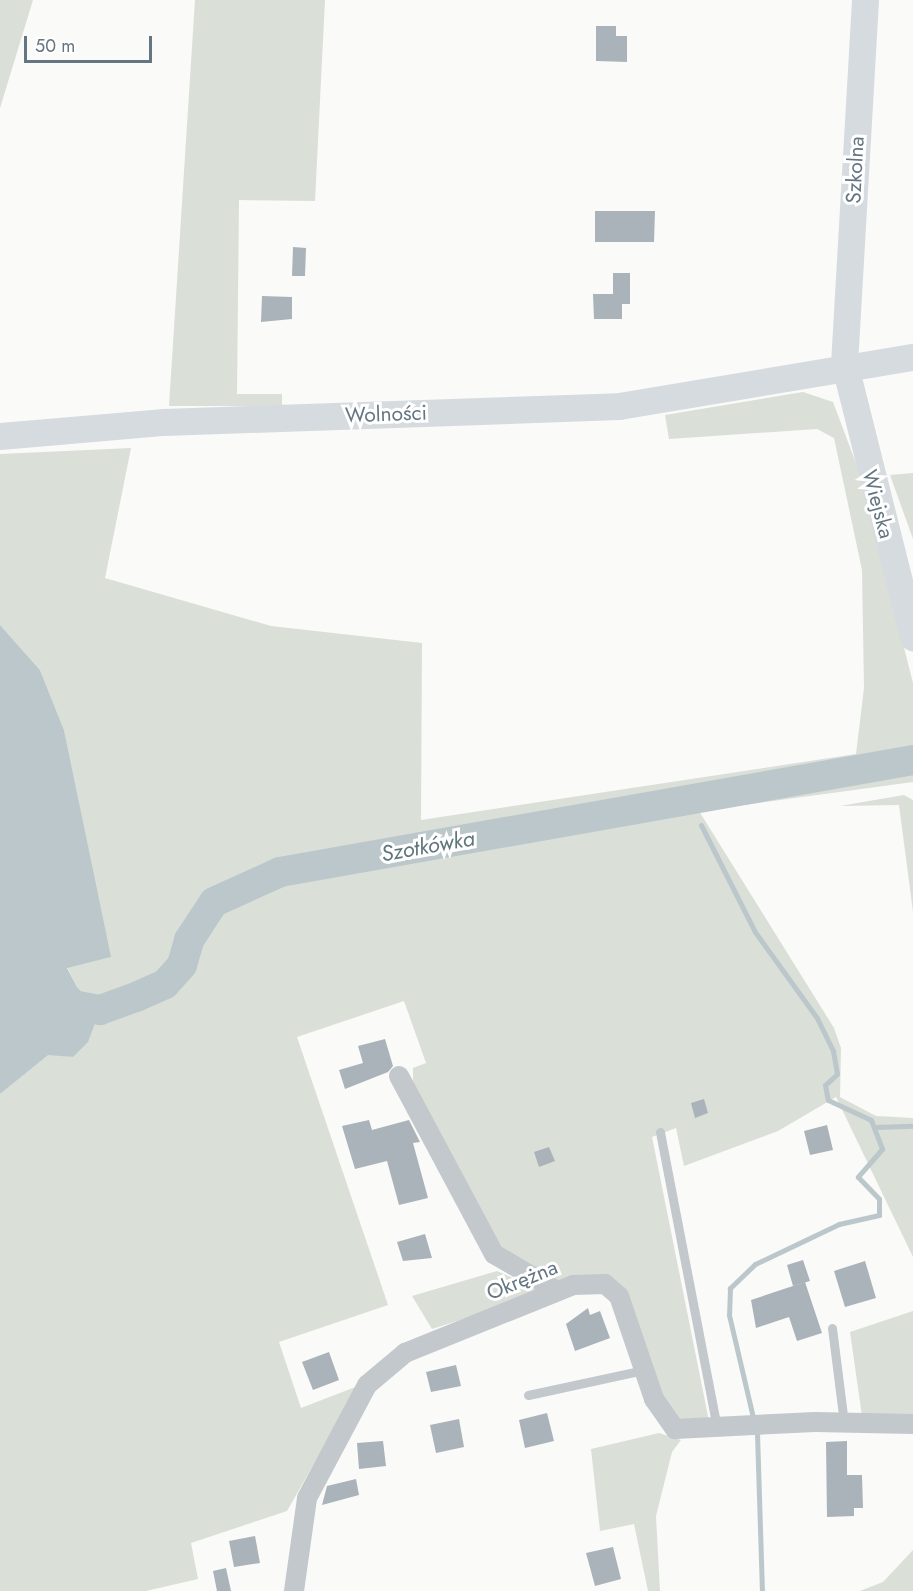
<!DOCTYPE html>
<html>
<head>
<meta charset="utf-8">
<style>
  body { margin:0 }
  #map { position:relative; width:913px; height:1591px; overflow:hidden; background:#fafaf8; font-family:Jost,sans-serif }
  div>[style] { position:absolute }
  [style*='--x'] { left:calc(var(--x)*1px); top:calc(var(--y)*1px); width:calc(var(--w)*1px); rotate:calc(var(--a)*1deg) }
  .green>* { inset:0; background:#dadfd7 }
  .water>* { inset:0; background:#bbc7cb }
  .stream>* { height:5px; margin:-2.5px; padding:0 2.5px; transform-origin:2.5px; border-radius:2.5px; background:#bbc7cb }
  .river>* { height:30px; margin:-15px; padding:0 15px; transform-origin:15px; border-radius:15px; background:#bbc7cb }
  .building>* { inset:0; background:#aab3b9 }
  .lane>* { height:9px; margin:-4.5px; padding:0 4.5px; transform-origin:4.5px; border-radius:4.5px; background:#c3c8cc }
  .street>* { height:20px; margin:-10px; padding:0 10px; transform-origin:10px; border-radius:10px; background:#c3c8cc }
  .secondary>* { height:27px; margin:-13.5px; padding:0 13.5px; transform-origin:13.5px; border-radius:13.5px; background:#d6dbdf }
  span { translate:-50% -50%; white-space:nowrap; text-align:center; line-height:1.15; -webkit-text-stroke:6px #fff; paint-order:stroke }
  .street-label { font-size:21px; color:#657683 }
  .water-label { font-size:22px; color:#60757c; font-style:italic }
  .scale { position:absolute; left:24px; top:36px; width:128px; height:27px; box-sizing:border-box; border:3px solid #657683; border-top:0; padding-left:8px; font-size:18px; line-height:21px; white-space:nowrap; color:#657683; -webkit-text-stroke:4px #fff; paint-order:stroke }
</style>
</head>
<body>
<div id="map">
  <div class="green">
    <div style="clip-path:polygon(0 0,33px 0,0 108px)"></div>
    <div style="clip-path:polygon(195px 0,325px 0,315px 201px,239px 200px,237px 394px,282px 394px,282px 406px,169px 406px)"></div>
    <div style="clip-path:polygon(803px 392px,833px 402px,860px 474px,913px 683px,913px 782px,699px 811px,834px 1028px,841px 1048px,840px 1097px,876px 1116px,913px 1118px,913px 1257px,836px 1097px,778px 1131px,684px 1166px,676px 1128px,652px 1137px,709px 1421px,677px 1423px,600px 1275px,432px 1329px,412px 1296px,497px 1271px,538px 1289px,554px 1277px,515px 1262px,494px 1240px,413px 1089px,413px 1068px,426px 1063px,404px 1001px,297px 1037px,388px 1305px,279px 1342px,301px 1408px,358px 1386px,287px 1511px,191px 1543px,198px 1579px,146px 1591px,0 1591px,0 1094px,48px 1054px,73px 1057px,100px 1010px,77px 987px,67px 967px,110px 957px,64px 730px,40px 670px,0 625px,0 454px,131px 448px,105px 578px,271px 626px,422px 643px,421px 820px,856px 754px,864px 688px,862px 570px,834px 438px,817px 429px,669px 439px,665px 415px)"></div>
    <div style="clip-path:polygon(913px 473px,913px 539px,890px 475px)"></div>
    <div style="clip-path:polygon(904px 795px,913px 800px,913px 912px,899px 805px,840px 806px)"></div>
    <div style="clip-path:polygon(913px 1311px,913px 1419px,862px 1416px,850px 1332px)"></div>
    <div style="clip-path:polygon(659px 1433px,681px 1440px,672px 1452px,656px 1516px,660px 1591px,648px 1591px,634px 1524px,600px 1531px,591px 1449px)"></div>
    <div style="clip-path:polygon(913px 1550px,913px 1591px,860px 1591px,883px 1582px)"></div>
  </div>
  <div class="water">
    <div style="clip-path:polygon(0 625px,40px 670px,64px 730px,111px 957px,67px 968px,77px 987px,100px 1010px,88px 1042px,73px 1057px,48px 1055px,0 1094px)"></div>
  </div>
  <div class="stream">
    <div style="--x:690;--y:798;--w:4;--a:63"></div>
    <div style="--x:701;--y:825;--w:120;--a:63.2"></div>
    <div style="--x:755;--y:932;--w:106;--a:54.2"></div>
    <div style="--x:817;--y:1018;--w:37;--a:64"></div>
    <div style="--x:833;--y:1051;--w:23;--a:80"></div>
    <div style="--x:837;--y:1074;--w:16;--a:137"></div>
    <div style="--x:825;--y:1085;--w:15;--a:79"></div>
    <div style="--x:828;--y:1100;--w:47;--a:24.9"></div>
    <div style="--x:871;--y:1120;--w:31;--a:69"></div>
    <div style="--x:882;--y:1149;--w:37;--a:131"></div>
    <div style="--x:858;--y:1177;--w:30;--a:46"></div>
    <div style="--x:879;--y:1199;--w:16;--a:90"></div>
    <div style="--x:879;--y:1215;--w:41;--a:167.3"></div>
    <div style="--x:839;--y:1224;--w:93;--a:154.5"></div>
    <div style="--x:755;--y:1264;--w:35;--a:136"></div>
    <div style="--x:730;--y:1288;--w:27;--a:92"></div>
    <div style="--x:729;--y:1315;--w:105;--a:76.8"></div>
    <div style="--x:875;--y:1127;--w:38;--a:-2"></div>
    <div style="--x:757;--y:1433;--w:158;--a:88.2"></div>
  </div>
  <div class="river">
    <div style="--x:0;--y:991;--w:102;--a:10.8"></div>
    <div style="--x:100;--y:1010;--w:38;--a:-20"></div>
    <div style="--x:136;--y:997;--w:32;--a:-24"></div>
    <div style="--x:165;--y:984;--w:25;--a:-48"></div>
    <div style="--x:182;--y:965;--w:26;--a:-74"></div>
    <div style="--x:189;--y:940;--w:45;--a:-56.7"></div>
    <div style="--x:214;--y:902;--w:72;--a:-24.4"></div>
    <div style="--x:280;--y:872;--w:643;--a:-10.03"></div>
  </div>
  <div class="building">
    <div style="clip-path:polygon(596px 26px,616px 26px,616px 36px,627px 36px,627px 62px,596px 61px)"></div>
    <div style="clip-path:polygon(595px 211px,655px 211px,654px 242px,595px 242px)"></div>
    <div style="clip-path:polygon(293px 247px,306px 248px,305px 276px,292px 276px)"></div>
    <div style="clip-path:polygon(613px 273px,630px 273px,630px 304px,622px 304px,622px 319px,594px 319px,593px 294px,613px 294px)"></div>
    <div style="clip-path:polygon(262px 296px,292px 297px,292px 319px,261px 322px)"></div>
    <div style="clip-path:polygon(385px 1039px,393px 1066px,388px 1072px,345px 1089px,339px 1070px,363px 1063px,358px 1046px)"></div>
    <div style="clip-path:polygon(704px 1099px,708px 1113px,695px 1118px,691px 1103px)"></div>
    <div style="clip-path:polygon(369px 1120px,372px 1130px,409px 1120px,420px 1142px,413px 1143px,428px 1198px,399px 1205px,387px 1161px,355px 1169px,342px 1126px)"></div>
    <div style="clip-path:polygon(827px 1125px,833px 1150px,810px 1155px,804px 1131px)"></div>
    <div style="clip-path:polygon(549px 1147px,555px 1161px,539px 1167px,534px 1152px)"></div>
    <div style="clip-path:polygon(425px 1234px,432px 1258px,403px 1261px,397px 1242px)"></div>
    <div style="clip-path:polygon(803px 1260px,810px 1281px,793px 1286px,787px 1265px)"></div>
    <div style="clip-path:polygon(865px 1261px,876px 1298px,845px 1307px,834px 1271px)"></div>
    <div style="clip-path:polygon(805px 1282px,822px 1333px,797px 1341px,789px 1317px,756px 1328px,751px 1300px)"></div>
    <div style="clip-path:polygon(588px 1308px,590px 1315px,600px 1311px,610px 1338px,575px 1351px,566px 1324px)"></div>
    <div style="clip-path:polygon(329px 1352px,339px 1380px,313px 1390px,302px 1362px)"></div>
    <div style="clip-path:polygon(456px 1365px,461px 1386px,431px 1392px,426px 1372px)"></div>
    <div style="clip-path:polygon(547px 1413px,554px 1441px,525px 1448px,519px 1420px)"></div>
    <div style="clip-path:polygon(459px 1419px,464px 1447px,436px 1453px,430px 1425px)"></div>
    <div style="clip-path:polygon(383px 1441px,386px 1466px,359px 1469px,357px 1443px)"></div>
    <div style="clip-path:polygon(847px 1441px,847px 1475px,862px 1475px,863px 1508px,854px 1508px,854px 1516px,827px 1517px,826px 1442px)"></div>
    <div style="clip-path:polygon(356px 1479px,359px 1495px,322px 1505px,327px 1486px)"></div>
    <div style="clip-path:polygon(255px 1536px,260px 1563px,234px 1567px,229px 1541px)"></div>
    <div style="clip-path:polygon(613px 1547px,621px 1579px,595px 1586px,586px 1553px)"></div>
    <div style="clip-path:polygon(226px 1568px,231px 1591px,217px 1591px,213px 1571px)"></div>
  </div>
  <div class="lane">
    <div style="--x:660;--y:1132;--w:300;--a:79.1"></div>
    <div style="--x:832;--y:1328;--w:96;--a:82.8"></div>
    <div style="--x:528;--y:1395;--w:119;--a:-12.2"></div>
  </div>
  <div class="street">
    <div style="--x:399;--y:1076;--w:202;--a:61.9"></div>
    <div style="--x:494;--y:1254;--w:73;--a:30.4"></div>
    <div style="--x:294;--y:1591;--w:94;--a:-82"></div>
    <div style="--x:307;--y:1498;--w:128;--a:-62"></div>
    <div style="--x:367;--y:1385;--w:50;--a:-40.1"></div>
    <div style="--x:405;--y:1353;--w:181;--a:-22"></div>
    <div style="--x:573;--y:1285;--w:32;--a:-2"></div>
    <div style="--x:605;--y:1284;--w:18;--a:41"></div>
    <div style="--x:619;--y:1296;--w:109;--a:71.2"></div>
    <div style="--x:654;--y:1399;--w:37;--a:55"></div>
    <div style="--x:675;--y:1429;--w:140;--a:-2.9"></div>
    <div style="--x:815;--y:1422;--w:98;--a:1.2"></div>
  </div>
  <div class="secondary">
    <div style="--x:865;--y:0;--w:363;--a:93.3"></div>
    <div style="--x:844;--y:362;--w:284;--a:75.9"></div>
    <div style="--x:0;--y:436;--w:165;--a:-4.9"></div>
    <div style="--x:164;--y:422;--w:455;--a:-2"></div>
    <div style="--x:619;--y:406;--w:298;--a:-9.5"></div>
  </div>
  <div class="street-label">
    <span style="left:855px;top:170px;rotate:-87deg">Szkolna</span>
    <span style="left:386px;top:414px;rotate:-2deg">Wolności</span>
    <span style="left:878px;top:504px;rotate:75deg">Wiejska</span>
    <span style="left:522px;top:1280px;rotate:-22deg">Okrężna</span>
  </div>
  <div class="water-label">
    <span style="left:428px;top:846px;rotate:-10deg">Szotkówka</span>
  </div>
  <div class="scale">50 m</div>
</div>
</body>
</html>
